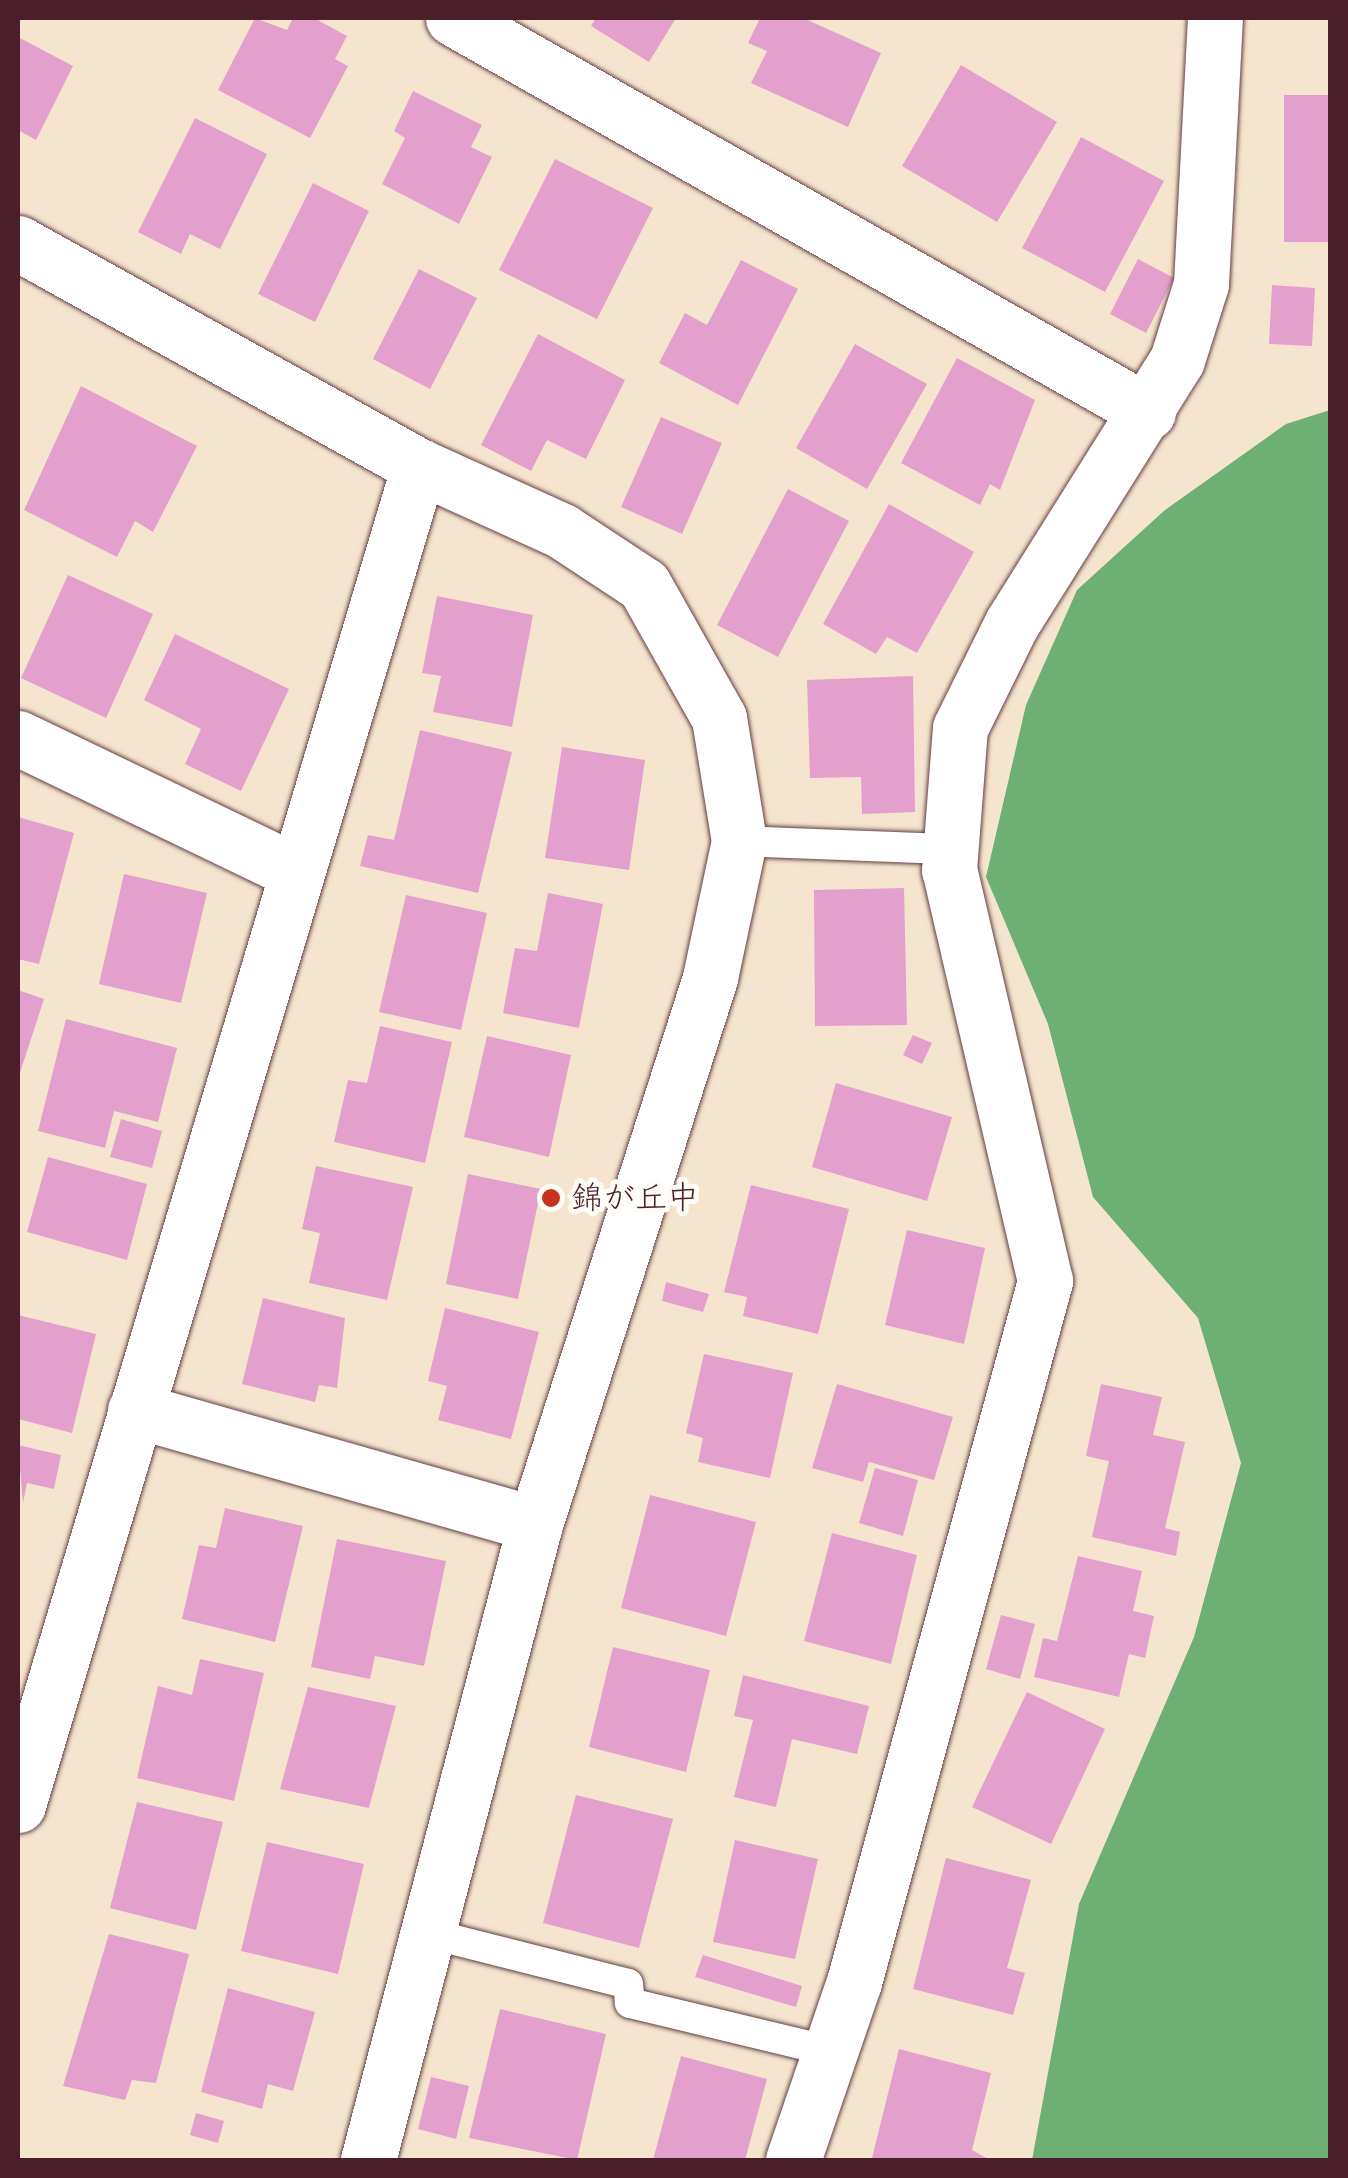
<!DOCTYPE html>
<html>
<head>
<meta charset="utf-8">
<style>
  body { margin:0 }
  #map { position:relative; width:1348px; height:2178px; overflow:hidden; background:#f5e5ce; font-family:Sriracha,"Klee One",sans-serif }
  div>[style] { position:absolute }
  [style*='--x'] { left:calc(var(--x)*1px); top:calc(var(--y)*1px); width:calc(var(--w)*1px); rotate:calc(var(--a)*1deg) }
  .forest>* { inset:0; background:#6eb073 }
  .building>* { inset:0; background:#e4a0cc }
  .roads { filter:drop-shadow(0 0 2px #643d43) drop-shadow(0 0 2px #643d43) }
  .service>* { height:30px; margin:-15px; padding:0 15px; transform-origin:15px; border-radius:15px; background:#fff }
  .minor>* { height:55px; margin:-27.5px; padding:0 27.5px; transform-origin:27.5px; border-radius:27.5px; background:#fff }
  .dots>* { width:28px; height:28px; translate:-50% -50%; box-sizing:border-box; border:5px solid #fdfcf7; border-radius:50% }
  span { translate:-50% -50%; white-space:nowrap; text-align:center; line-height:1.15; -webkit-text-stroke:10px #fdfcf7; paint-order:stroke }
  .poi-label { font-size:32px; color:#4a1f2b }
  .left { translate:0 -50%; text-align:left }
  .frame { position:absolute; inset:0; border:20px solid #4a1f2b; pointer-events:none }
</style>
</head>
<body>
<div id="map">
  <div class="forest">
    <div style="clip-path:polygon(1330px 410px,1330px 2160px,1032px 2160px,1079px 1904px,1194px 1637px,1241px 1463px,1198px 1318px,1093px 1197px,1048px 1024px,986px 877px,1026px 705px,1077px 590px,1165px 510px,1286px 424px)"></div>
  </div>
  <div class="building">
    <div style="clip-path:polygon(255px 18px,287px 30px,293px 18px,314px 18px,347px 36px,335px 59px,348px 66px,310px 138px,218px 90px)"></div>
    <div style="clip-path:polygon(596px 18px,676px 18px,649px 62px,591px 26px)"></div>
    <div style="clip-path:polygon(760px 18px,803px 18px,881px 53px,848px 127px,751px 83px,767px 51px,748px 43px)"></div>
    <div style="clip-path:polygon(18px 37px,73px 66px,36px 140px,18px 130px)"></div>
    <div style="clip-path:polygon(961px 65px,1057px 122px,997px 222px,902px 166px)"></div>
    <div style="clip-path:polygon(413px 91px,482px 125px,471px 147px,492px 157px,459px 224px,382px 184px,405px 138px,394px 131px)"></div>
    <div style="clip-path:polygon(1284px 95px,1330px 95px,1330px 242px,1284px 242px)"></div>
    <div style="clip-path:polygon(195px 118px,267px 154px,220px 249px,190px 234px,181px 254px,138px 232px)"></div>
    <div style="clip-path:polygon(1081px 137px,1164px 181px,1105px 292px,1022px 248px)"></div>
    <div style="clip-path:polygon(555px 159px,653px 208px,597px 319px,499px 270px)"></div>
    <div style="clip-path:polygon(313px 183px,369px 211px,315px 322px,258px 294px)"></div>
    <div style="clip-path:polygon(1138px 259px,1174px 278px,1146px 333px,1110px 314px)"></div>
    <div style="clip-path:polygon(741px 260px,798px 289px,738px 405px,659px 363px,685px 313px,707px 325px)"></div>
    <div style="clip-path:polygon(419px 269px,477px 298px,430px 389px,373px 359px)"></div>
    <div style="clip-path:polygon(1272px 285px,1315px 288px,1312px 346px,1269px 344px)"></div>
    <div style="clip-path:polygon(538px 334px,625px 380px,586px 459px,547px 440px,531px 471px,481px 445px)"></div>
    <div style="clip-path:polygon(855px 344px,927px 384px,867px 489px,796px 448px)"></div>
    <div style="clip-path:polygon(957px 358px,1035px 400px,1000px 490px,990px 484px,980px 505px,901px 463px)"></div>
    <div style="clip-path:polygon(81px 386px,197px 446px,153px 532px,135px 521px,117px 557px,24px 510px)"></div>
    <div style="clip-path:polygon(661px 417px,722px 443px,682px 534px,621px 507px)"></div>
    <div style="clip-path:polygon(788px 489px,849px 521px,778px 657px,717px 625px)"></div>
    <div style="clip-path:polygon(889px 504px,974px 552px,917px 653px,887px 637px,876px 654px,823px 624px)"></div>
    <div style="clip-path:polygon(68px 575px,153px 614px,106px 718px,21px 678px)"></div>
    <div style="clip-path:polygon(437px 596px,533px 615px,512px 727px,433px 712px,441px 676px,422px 673px)"></div>
    <div style="clip-path:polygon(175px 634px,289px 689px,241px 791px,185px 764px,201px 729px,144px 700px)"></div>
    <div style="clip-path:polygon(913px 676px,915px 812px,862px 814px,861px 777px,810px 778px,807px 680px)"></div>
    <div style="clip-path:polygon(420px 730px,512px 752px,478px 893px,360px 866px,368px 835px,394px 840px)"></div>
    <div style="clip-path:polygon(562px 747px,645px 760px,629px 870px,545px 858px)"></div>
    <div style="clip-path:polygon(18px 817px,74px 833px,39px 964px,18px 959px)"></div>
    <div style="clip-path:polygon(124px 874px,207px 893px,181px 1003px,99px 984px)"></div>
    <div style="clip-path:polygon(904px 888px,907px 1025px,815px 1026px,814px 890px)"></div>
    <div style="clip-path:polygon(548px 893px,603px 904px,579px 1028px,503px 1013px,515px 948px,537px 951px)"></div>
    <div style="clip-path:polygon(406px 895px,487px 913px,461px 1030px,379px 1012px)"></div>
    <div style="clip-path:polygon(18px 990px,44px 999px,18px 1079px)"></div>
    <div style="clip-path:polygon(66px 1019px,177px 1048px,158px 1122px,114px 1111px,105px 1148px,38px 1131px)"></div>
    <div style="clip-path:polygon(380px 1026px,452px 1042px,425px 1163px,334px 1142px,348px 1080px,367px 1083px)"></div>
    <div style="clip-path:polygon(913px 1035px,932px 1043px,922px 1064px,903px 1055px)"></div>
    <div style="clip-path:polygon(487px 1036px,571px 1055px,549px 1157px,464px 1137px)"></div>
    <div style="clip-path:polygon(836px 1083px,952px 1117px,927px 1201px,812px 1167px)"></div>
    <div style="clip-path:polygon(121px 1119px,162px 1131px,152px 1168px,110px 1157px)"></div>
    <div style="clip-path:polygon(48px 1157px,147px 1184px,127px 1260px,27px 1232px)"></div>
    <div style="clip-path:polygon(316px 1166px,413px 1187px,387px 1300px,309px 1283px,320px 1233px,302px 1229px)"></div>
    <div style="clip-path:polygon(468px 1174px,541px 1189px,518px 1299px,446px 1284px)"></div>
    <div style="clip-path:polygon(751px 1185px,849px 1209px,818px 1334px,743px 1316px,747px 1297px,724px 1292px)"></div>
    <div style="clip-path:polygon(907px 1230px,985px 1248px,964px 1344px,885px 1325px)"></div>
    <div style="clip-path:polygon(666px 1282px,709px 1294px,703px 1312px,662px 1301px)"></div>
    <div style="clip-path:polygon(263px 1298px,345px 1318px,337px 1388px,319px 1385px,315px 1402px,242px 1384px)"></div>
    <div style="clip-path:polygon(445px 1308px,539px 1332px,511px 1439px,438px 1420px,447px 1386px,428px 1381px)"></div>
    <div style="clip-path:polygon(18px 1315px,96px 1334px,72px 1433px,18px 1419px)"></div>
    <div style="clip-path:polygon(704px 1354px,793px 1373px,770px 1478px,698px 1462px,703px 1438px,686px 1433px)"></div>
    <div style="clip-path:polygon(837px 1384px,953px 1417px,934px 1480px,869px 1462px,863px 1482px,812px 1468px)"></div>
    <div style="clip-path:polygon(1101px 1384px,1162px 1397px,1153px 1435px,1185px 1442px,1165px 1528px,1180px 1532px,1176px 1556px,1092px 1537px,1109px 1461px,1086px 1456px)"></div>
    <div style="clip-path:polygon(18px 1445px,61px 1455px,54px 1489px,27px 1483px,23px 1503px)"></div>
    <div style="clip-path:polygon(875px 1468px,918px 1480px,903px 1536px,859px 1523px)"></div>
    <div style="clip-path:polygon(650px 1495px,756px 1522px,726px 1636px,621px 1608px)"></div>
    <div style="clip-path:polygon(225px 1508px,303px 1526px,275px 1642px,182px 1619px,199px 1545px,216px 1548px)"></div>
    <div style="clip-path:polygon(832px 1533px,917px 1555px,891px 1664px,804px 1641px)"></div>
    <div style="clip-path:polygon(337px 1539px,446px 1561px,424px 1666px,375px 1656px,370px 1679px,311px 1667px)"></div>
    <div style="clip-path:polygon(1078px 1556px,1142px 1571px,1133px 1611px,1154px 1616px,1145px 1658px,1129px 1654px,1119px 1697px,1034px 1677px,1043px 1638px,1057px 1641px)"></div>
    <div style="clip-path:polygon(1001px 1615px,1035px 1624px,1020px 1679px,986px 1669px)"></div>
    <div style="clip-path:polygon(613px 1647px,710px 1670px,686px 1772px,589px 1747px)"></div>
    <div style="clip-path:polygon(200px 1659px,264px 1673px,234px 1801px,137px 1778px,158px 1686px,192px 1695px)"></div>
    <div style="clip-path:polygon(743px 1675px,869px 1706px,857px 1754px,792px 1739px,776px 1807px,734px 1797px,753px 1720px,734px 1716px)"></div>
    <div style="clip-path:polygon(308px 1687px,396px 1706px,369px 1808px,280px 1789px)"></div>
    <div style="clip-path:polygon(1027px 1692px,1105px 1729px,1051px 1844px,972px 1807px)"></div>
    <div style="clip-path:polygon(576px 1795px,673px 1819px,639px 1948px,543px 1923px)"></div>
    <div style="clip-path:polygon(137px 1802px,223px 1822px,196px 1930px,110px 1908px)"></div>
    <div style="clip-path:polygon(735px 1840px,818px 1859px,795px 1959px,713px 1942px)"></div>
    <div style="clip-path:polygon(267px 1842px,364px 1864px,338px 1974px,241px 1951px)"></div>
    <div style="clip-path:polygon(946px 1858px,1031px 1880px,1007px 1968px,1025px 1973px,1013px 2015px,913px 1989px)"></div>
    <div style="clip-path:polygon(109px 1934px,189px 1954px,156px 2083px,132px 2080px,125px 2100px,63px 2086px)"></div>
    <div style="clip-path:polygon(703px 1955px,802px 1986px,796px 2007px,695px 1977px)"></div>
    <div style="clip-path:polygon(228px 1988px,315px 2012px,293px 2091px,268px 2084px,262px 2109px,201px 2092px)"></div>
    <div style="clip-path:polygon(500px 2009px,606px 2034px,577px 2160px,469px 2138px)"></div>
    <div style="clip-path:polygon(899px 2049px,991px 2073px,972px 2150px,990px 2160px,872px 2158px)"></div>
    <div style="clip-path:polygon(681px 2056px,767px 2079px,745px 2160px,653px 2160px)"></div>
    <div style="clip-path:polygon(431px 2077px,469px 2086px,456px 2139px,418px 2129px)"></div>
    <div style="clip-path:polygon(196px 2113px,224px 2121px,218px 2143px,190px 2135px)"></div>
  </div>
  <div class="roads">
    <div class="service">
      <div style="--x:739;--y:841;--w:212;--a:2.2"></div>
      <div style="--x:427;--y:1933;--w:207;--a:14.2"></div>
      <div style="--x:628;--y:1984;--w:19;--a:84"></div>
      <div style="--x:630;--y:2003;--w:206;--a:13.5"></div>
    </div>
    <div class="minor">
      <div style="--x:453;--y:18;--w:799;--a:29.55"></div>
      <div style="--x:18;--y:243;--w:459;--a:29.1"></div>
      <div style="--x:419;--y:466;--w:157;--a:24.4"></div>
      <div style="--x:562;--y:531;--w:98;--a:33.4"></div>
      <div style="--x:644;--y:585;--w:153;--a:60.6"></div>
      <div style="--x:719;--y:718;--w:125;--a:80.8"></div>
      <div style="--x:739;--y:841;--w:140;--a:102"></div>
      <div style="--x:710;--y:978;--w:573;--a:107.77"></div>
      <div style="--x:535;--y:1524;--w:658;--a:104.71"></div>
      <div style="--x:18;--y:738;--w:306;--a:25.7"></div>
      <div style="--x:135;--y:1410;--w:416;--a:15.9"></div>
      <div style="--x:18;--y:1805;--w:1398;--a:-73.33"></div>
      <div style="--x:793;--y:2160;--w:188;--a:-71.1"></div>
      <div style="--x:854;--y:1982;--w:727;--a:-74.76"></div>
      <div style="--x:1045;--y:1281;--w:422;--a:-103.1"></div>
      <div style="--x:949;--y:870;--w:142;--a:-85.6"></div>
      <div style="--x:960;--y:728;--w:117;--a:-63.7"></div>
      <div style="--x:1012;--y:623;--w:310;--a:-57.9"></div>
      <div style="--x:1177;--y:360;--w:80;--a:-72.5"></div>
      <div style="--x:1201;--y:284;--w:266;--a:-87"></div>
    </div>
  </div>
  <div class="dots">
    <div style="left:551px;top:1198px;background:#c8321e"></div>
  </div>
  <div class="poi-label">
    <span class="left" style="left:571px;top:1198px">錦が丘中</span>
  </div>
  <div class="frame"></div>
</div>
</body>
</html>
